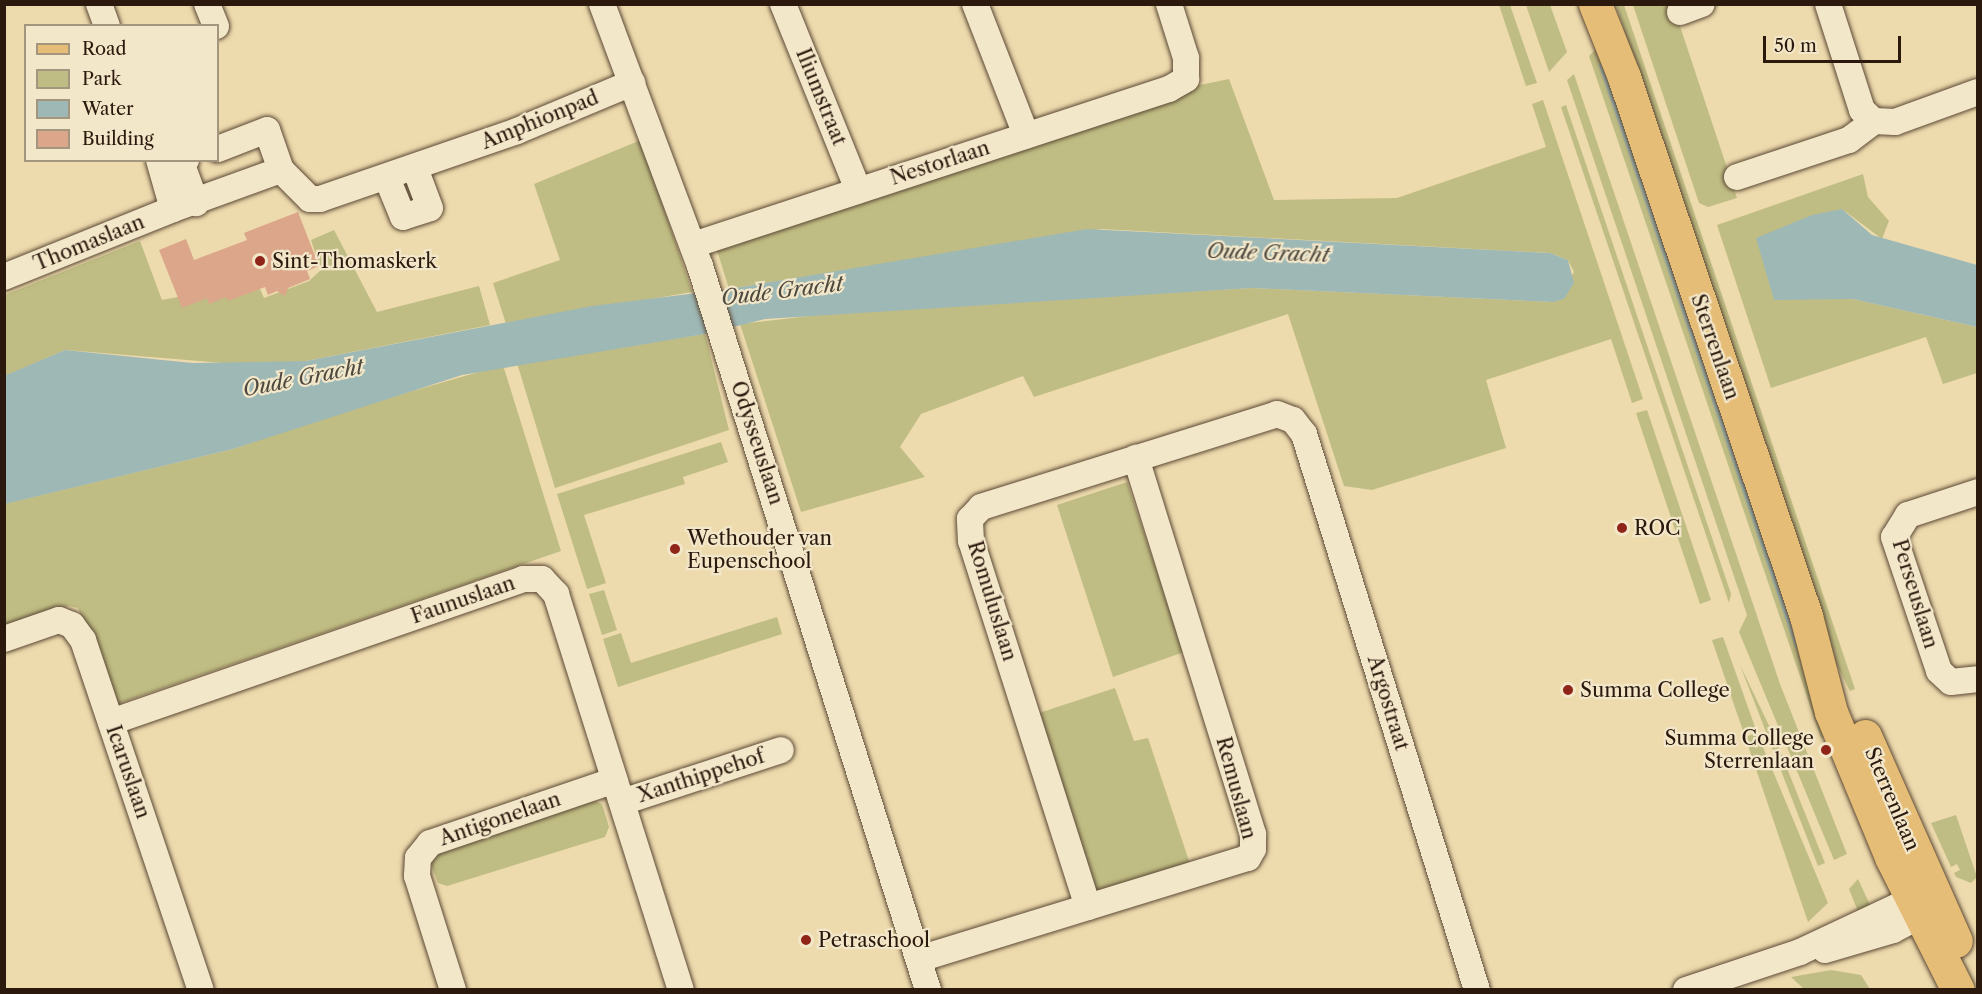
<!DOCTYPE html>
<html>
<head>
<meta charset="utf-8">
<style>
  body { margin:0 }
  #map { position:relative; width:1982px; height:994px; overflow:hidden; background:#eddaad; font-family:"Libre Caslon Text",serif }
  div>[style] { position:absolute }
  [style*='--x'] { left:calc(var(--x)*1px); top:calc(var(--y)*1px); width:calc(var(--w)*1px); rotate:calc(var(--a)*1deg) }
  .green>* { inset:0; background:#c0bd84 }
  .water>* { inset:0; background:#9eb8b5 }
  .stream>* { height:5px; margin:-2.5px; padding:0 2.5px; transform-origin:2.5px; border-radius:2.5px; background:#9eb8b5 }
  .building>* { inset:0; background:#dca68b }
  .roads { filter:drop-shadow(0 0 2px #5c4935) drop-shadow(0 0 2px #5c4935) }
  .minor>* { height:26px; margin:-13px; padding:0 13px; transform-origin:13px; border-radius:13px; background:#f3e7ca }
  .major>* { height:33px; margin:-16.5px; padding:0 16.5px; transform-origin:16.5px; border-radius:16.5px; background:#e6bd76 }
  .dots>* { width:16px; height:16px; translate:-50% -50%; box-sizing:border-box; border:3px solid #f3e7ca; border-radius:50% }
  span { translate:-50% -50%; white-space:nowrap; text-align:center; line-height:1.15; -webkit-text-stroke:4.5px #f3e7ca; paint-order:stroke }
  .street-label { font-size:20px; color:#2b190d }
  .poi-label { font-size:20px; color:#2b190d }
  .left { translate:0 -50%; text-align:left }
  .right { translate:-100% -50%; text-align:right }
  .water-label { font-size:21px; color:#4e493f; font-style:italic }
  .frame { position:absolute; inset:0; border:6px solid #2b190d; pointer-events:none }
  .legend { position:absolute; left:24px; top:24px; width:195px; height:138px; box-sizing:border-box; background:#f3e7ca; border:2px solid #a3957e; margin:0; padding:8px 10px; list-style:none; font-size:18px; color:#2b190d }
  .legend li { display:flex; align-items:center; gap:12px; height:30px }
  .legend b { width:30px; border:2px solid #a3957e }
  .scale { position:absolute; left:1763px; top:36px; width:138px; height:27px; box-sizing:border-box; border:3px solid #2b190d; border-top:0; padding-left:8px; font-size:18px; line-height:21px; white-space:nowrap; color:#2b190d; -webkit-text-stroke:4px #f3e7ca; paint-order:stroke }
</style>
</head>
<body>
<div id="map">
  <div class="green">
    <div style="clip-path:polygon(1499px 5px,1510px 5px,1537px 83px,1526px 86px)"></div>
    <div style="clip-path:polygon(1526px 5px,1550px 5px,1567px 52px,1549px 72px)"></div>
    <div style="clip-path:polygon(1616px 5px,1624px 5px,1855px 689px,1850px 691px,1828px 648px)"></div>
    <div style="clip-path:polygon(1633px 5px,1673px 5px,1737px 198px,1708px 207px,1699px 203px)"></div>
    <div style="clip-path:polygon(1597px 48px,1829px 735px,1821px 738px,1589px 56px)"></div>
    <div style="clip-path:polygon(1574px 74px,1780px 684px,1847px 854px,1834px 860px,1739px 632px,1747px 615px,1567px 80px)"></div>
    <div style="clip-path:polygon(1229px 79px,1274px 200px,1397px 198px,1546px 147px,1532px 104px,1543px 100px,1643px 399px,1632px 403px,1611px 339px,1486px 380px,1506px 448px,1372px 490px,1344px 486px,1288px 314px,1034px 397px,1023px 376px,921px 414px,900px 447px,925px 477px,801px 512px,740px 324px,860px 310px,1252px 288px,1553px 302px,1574px 272px,1568px 260px,1550px 253px,1101px 229px,729px 289px,717px 250px,1195px 86px)"></div>
    <div style="clip-path:polygon(1566px 105px,1731px 594px,1729px 603px,1561px 107px)"></div>
    <div style="clip-path:polygon(641px 140px,692px 292px,506px 324px,493px 283px,560px 260px,534px 184px)"></div>
    <div style="clip-path:polygon(1863px 174px,1868px 197px,1889px 221px,1882px 239px,1842px 209px,1757px 238px,1774px 299px,1853px 299px,1977px 327px,1977px 373px,1943px 384px,1926px 337px,1771px 388px,1717px 225px)"></div>
    <div style="clip-path:polygon(334px 230px,377px 312px,479px 286px,490px 325px,306px 361px,248px 365px,65px 350px,5px 376px,5px 295px,140px 241px,162px 300px,257px 282px,264px 298px,309px 281px,321px 270px,311px 240px)"></div>
    <div style="clip-path:polygon(705px 334px,729px 430px,555px 488px,517px 363px)"></div>
    <div style="clip-path:polygon(503px 365px,561px 551px,117px 704px,78px 608px,69px 606px,5px 628px,4px 504px,233px 449px,336px 413px)"></div>
    <div style="clip-path:polygon(1647px 410px,1711px 600px,1700px 604px,1636px 413px)"></div>
    <div style="clip-path:polygon(721px 442px,728px 462px,683px 477px,685px 484px,584px 515px,606px 583px,587px 589px,557px 494px)"></div>
    <div style="clip-path:polygon(1127px 482px,1184px 652px,1113px 677px,1057px 505px)"></div>
    <div style="clip-path:polygon(604px 590px,617px 630px,602px 635px,589px 594px)"></div>
    <div style="clip-path:polygon(777px 617px,782px 634px,618px 687px,603px 639px,621px 633px,631px 663px)"></div>
    <div style="clip-path:polygon(1723px 637px,1755px 727px,1743px 731px,1712px 640px)"></div>
    <div style="clip-path:polygon(1740px 665px,1774px 736px,1825px 863px,1818px 866px)"></div>
    <div style="clip-path:polygon(1115px 688px,1134px 741px,1148px 738px,1190px 864px,1093px 895px,1036px 714px)"></div>
    <div style="clip-path:polygon(1757px 733px,1828px 903px,1808px 922px,1745px 737px)"></div>
    <div style="clip-path:polygon(592px 800px,602px 804px,609px 827px,605px 837px,447px 886px,438px 883px,431px 864px,437px 853px)"></div>
    <div style="clip-path:polygon(1956px 815px,1977px 877px,1971px 883px,1956px 877px,1954px 873px,1960px 870px,1957px 864px,1951px 867px,1931px 823px)"></div>
    <div style="clip-path:polygon(1858px 879px,1871px 907px,1859px 914px,1849px 889px)"></div>
    <div style="clip-path:polygon(1831px 970px,1861px 975px,1870px 989px,1804px 989px,1791px 977px)"></div>
  </div>
  <div class="water">
    <div style="clip-path:polygon(1842px 209px,1872px 235px,1977px 265px,1977px 327px,1853px 299px,1774px 300px,1756px 238px,1812px 215px)"></div>
    <div style="clip-path:polygon(1087px 229px,1550px 253px,1568px 260px,1574px 283px,1564px 299px,1553px 302px,1252px 288px,765px 319px,705px 334px,462px 375px,233px 449px,5px 504px,4px 376px,65px 350px,192px 363px,306px 361px,592px 306px,729px 289px)"></div>
  </div>
  <div class="stream">
    <div style="--x:1601;--y:65;--w:613;--a:71.36"></div>
  </div>
  <div class="building">
    <div style="clip-path:polygon(298px 212px,319px 266px,307px 271px,310px 279px,288px 288px,285px 296px,277px 291px,268px 295px,265px 287px,228px 301px,226px 297px,209px 304px,207px 298px,182px 308px,159px 250px,186px 239px,194px 260px,247px 240px,244px 233px)"></div>
  </div>
  <div class="roads">
    <div class="minor">
      <div style="--x:99;--y:4;--w:23;--a:70"></div>
      <div style="--x:207;--y:4;--w:24;--a:68"></div>
      <div style="--x:602;--y:4;--w:280;--a:69.5"></div>
      <div style="--x:700;--y:266;--w:759;--a:72.52"></div>
      <div style="--x:783;--y:4;--w:201;--a:68"></div>
      <div style="--x:975;--y:4;--w:141;--a:68.7"></div>
      <div style="--x:1828;--y:4;--w:111;--a:72.2"></div>
      <div style="--x:1862;--y:110;--w:16;--a:43"></div>
      <div style="--x:1680;--y:12;--w:23;--a:-20"></div>
      <div style="--x:186;--y:160;--w:5;--a:158"></div>
      <div style="--x:181;--y:162;--w:44;--a:69.9"></div>
      <div style="--x:281;--y:170;--w:41;--a:45"></div>
      <div style="--x:310;--y:199;--w:10;--a:0"></div>
      <div style="--x:320;--y:199;--w:208;--a:-19"></div>
      <div style="--x:517;--y:131;--w:125;--a:-22.7"></div>
      <div style="--x:1737;--y:177;--w:118;--a:-18.3"></div>
      <div style="--x:1849;--y:140;--w:31;--a:-37"></div>
      <div style="--x:1874;--y:121;--w:21;--a:3"></div>
      <div style="--x:1895;--y:122;--w:88;--a:-19.9"></div>
      <div style="--x:387;--y:178;--w:42;--a:67.7"></div>
      <div style="--x:403;--y:217;--w:28;--a:-18"></div>
      <div style="--x:430;--y:208;--w:43;--a:-110.6"></div>
      <div style="--x:173;--y:209;--w:115;--a:-19.9"></div>
      <div style="--x:281;--y:170;--w:42;--a:-109.3"></div>
      <div style="--x:267;--y:130;--w:53;--a:158.8"></div>
      <div style="--x:693;--y:245;--w:501;--a:-18.15"></div>
      <div style="--x:1169;--y:89;--w:20;--a:-30"></div>
      <div style="--x:1186;--y:79;--w:21;--a:-90"></div>
      <div style="--x:1186;--y:58;--w:57;--a:-107.5"></div>
      <div style="--x:4;--y:277;--w:182;--a:-21.9"></div>
      <div style="--x:173;--y:209;--w:51;--a:-105.9"></div>
      <div style="--x:1978;--y:492;--w:74;--a:161.8"></div>
      <div style="--x:1908;--y:515;--w:26;--a:122"></div>
      <div style="--x:1894;--y:537;--w:141;--a:71.4"></div>
      <div style="--x:1939;--y:671;--w:16;--a:43"></div>
      <div style="--x:1951;--y:682;--w:27;--a:-6"></div>
      <div style="--x:4;--y:639;--w:58;--a:-19.1"></div>
      <div style="--x:59;--y:620;--w:14;--a:21"></div>
      <div style="--x:72;--y:625;--w:19;--a:54"></div>
      <div style="--x:83;--y:640;--w:369;--a:71.4"></div>
      <div style="--x:111;--y:722;--w:436;--a:-19.1"></div>
      <div style="--x:523;--y:579;--w:19;--a:0"></div>
      <div style="--x:542;--y:579;--w:21;--a:47"></div>
      <div style="--x:556;--y:594;--w:415;--a:72.5"></div>
      <div style="--x:622;--y:802;--w:167;--a:-18.1"></div>
      <div style="--x:1088;--y:907;--w:384;--a:-107.7"></div>
      <div style="--x:971;--y:541;--w:22;--a:-93"></div>
      <div style="--x:970;--y:519;--w:16;--a:-47"></div>
      <div style="--x:981;--y:507;--w:310;--a:-17.4"></div>
      <div style="--x:1277;--y:414;--w:17;--a:21"></div>
      <div style="--x:1293;--y:420;--w:18;--a:52"></div>
      <div style="--x:1304;--y:434;--w:582;--a:72.72"></div>
      <div style="--x:1825;--y:950;--w:71;--a:-16.4"></div>
      <div style="--x:1893;--y:930;--w:30;--a:-28"></div>
      <div style="--x:1919;--y:916;--w:18;--a:-45"></div>
      <div style="--x:919;--y:959;--w:344;--a:-17.1"></div>
      <div style="--x:1248;--y:858;--w:10;--a:-61"></div>
      <div style="--x:1253;--y:849;--w:15;--a:-90"></div>
      <div style="--x:1253;--y:834;--w:394;--a:-107.3"></div>
      <div style="--x:453;--y:990;--w:120;--a:-107.5"></div>
      <div style="--x:417;--y:876;--w:18;--a:-87"></div>
      <div style="--x:418;--y:858;--w:19;--a:-51"></div>
      <div style="--x:430;--y:843;--w:195;--a:-18.8"></div>
      <div style="--x:1686;--y:990;--w:120;--a:-18.4"></div>
      <div style="--x:1800;--y:952;--w:123;--a:-25.1"></div>
      <div style="--x:1911;--y:900;--w:19;--a:-3"></div>
    </div>
    <div class="major">
      <div style="--x:1595;--y:4;--w:79;--a:68.3"></div>
      <div style="--x:1624;--y:77;--w:569;--a:71.34"></div>
      <div style="--x:1806;--y:616;--w:99;--a:75.4"></div>
      <div style="--x:1831;--y:712;--w:157;--a:67.5"></div>
      <div style="--x:1891;--y:857;--w:149;--a:63.3"></div>
      <div style="--x:1865;--y:736;--w:224;--a:66.1"></div>
    </div>
  </div>
  <div class="dots">
    <div style="left:260px;top:261px;background:#8f2418"></div>
    <div style="left:1622px;top:528px;background:#8f2418"></div>
    <div style="left:675px;top:549px;background:#8f2418"></div>
    <div style="left:1568px;top:690px;background:#8f2418"></div>
    <div style="left:1826px;top:750px;background:#8f2418"></div>
    <div style="left:806px;top:940px;background:#8f2418"></div>
  </div>
  <div class="street-label">
    <span style="left:821px;top:97px;rotate:68deg">Iliumstraat</span>
    <span style="left:540px;top:120px;rotate:-22deg">Amphionpad</span>
    <span style="left:940px;top:163px;rotate:-18deg">Nestorlaan</span>
    <span style="left:89px;top:243px;rotate:-22deg">Thomaslaan</span>
    <span style="left:1715px;top:347px;rotate:71deg">Sterrenlaan</span>
    <span style="left:757px;top:443px;rotate:72deg">Odysseuslaan</span>
    <span style="left:1915px;top:594px;rotate:73deg">Perseuslaan</span>
    <span style="left:463px;top:600px;rotate:-19deg">Faunuslaan</span>
    <span style="left:992px;top:601px;rotate:73deg">Romuluslaan</span>
    <span style="left:1388px;top:703px;rotate:73deg">Argostraat</span>
    <span style="left:128px;top:772px;rotate:71deg">Icaruslaan</span>
    <span style="left:701px;top:776px;rotate:-18deg">Xanthippehof</span>
    <span style="left:1236px;top:788px;rotate:75deg">Remuslaan</span>
    <span style="left:1892px;top:799px;rotate:67deg">Sterrenlaan</span>
    <span style="left:500px;top:819px;rotate:-19deg">Antigonelaan</span>
  </div>
  <div class="poi-label">
    <span class="left" style="left:272px;top:261px">Sint-Thomaskerk</span>
    <span class="left" style="left:1634px;top:528px">ROC</span>
    <span class="left" style="left:687px;top:550px">Wethouder van<br>Eupenschool</span>
    <span class="left" style="left:1580px;top:690px">Summa College</span>
    <span class="right" style="left:1814px;top:750px">Summa College<br>Sterrenlaan</span>
    <span class="left" style="left:818px;top:940px">Petraschool</span>
  </div>
  <div class="water-label">
    <span style="left:1268px;top:253px;rotate:2deg">Oude Gracht</span>
    <span style="left:782px;top:291px;rotate:-7deg">Oude Gracht</span>
    <span style="left:303px;top:378px;rotate:-11deg">Oude Gracht</span>
  </div>
  <div class="frame"></div>
  <ul class="legend">
  <li><b style="height:8px;background:#e6bd76"></b>Road</li>
  <li><b style="height:16px;background:#c0bd84"></b>Park</li>
  <li><b style="height:16px;background:#9eb8b5"></b>Water</li>
  <li><b style="height:16px;background:#dca68b"></b>Building</li>
  </ul>
  <div class="scale">50 m</div>
</div>
</body>
</html>
